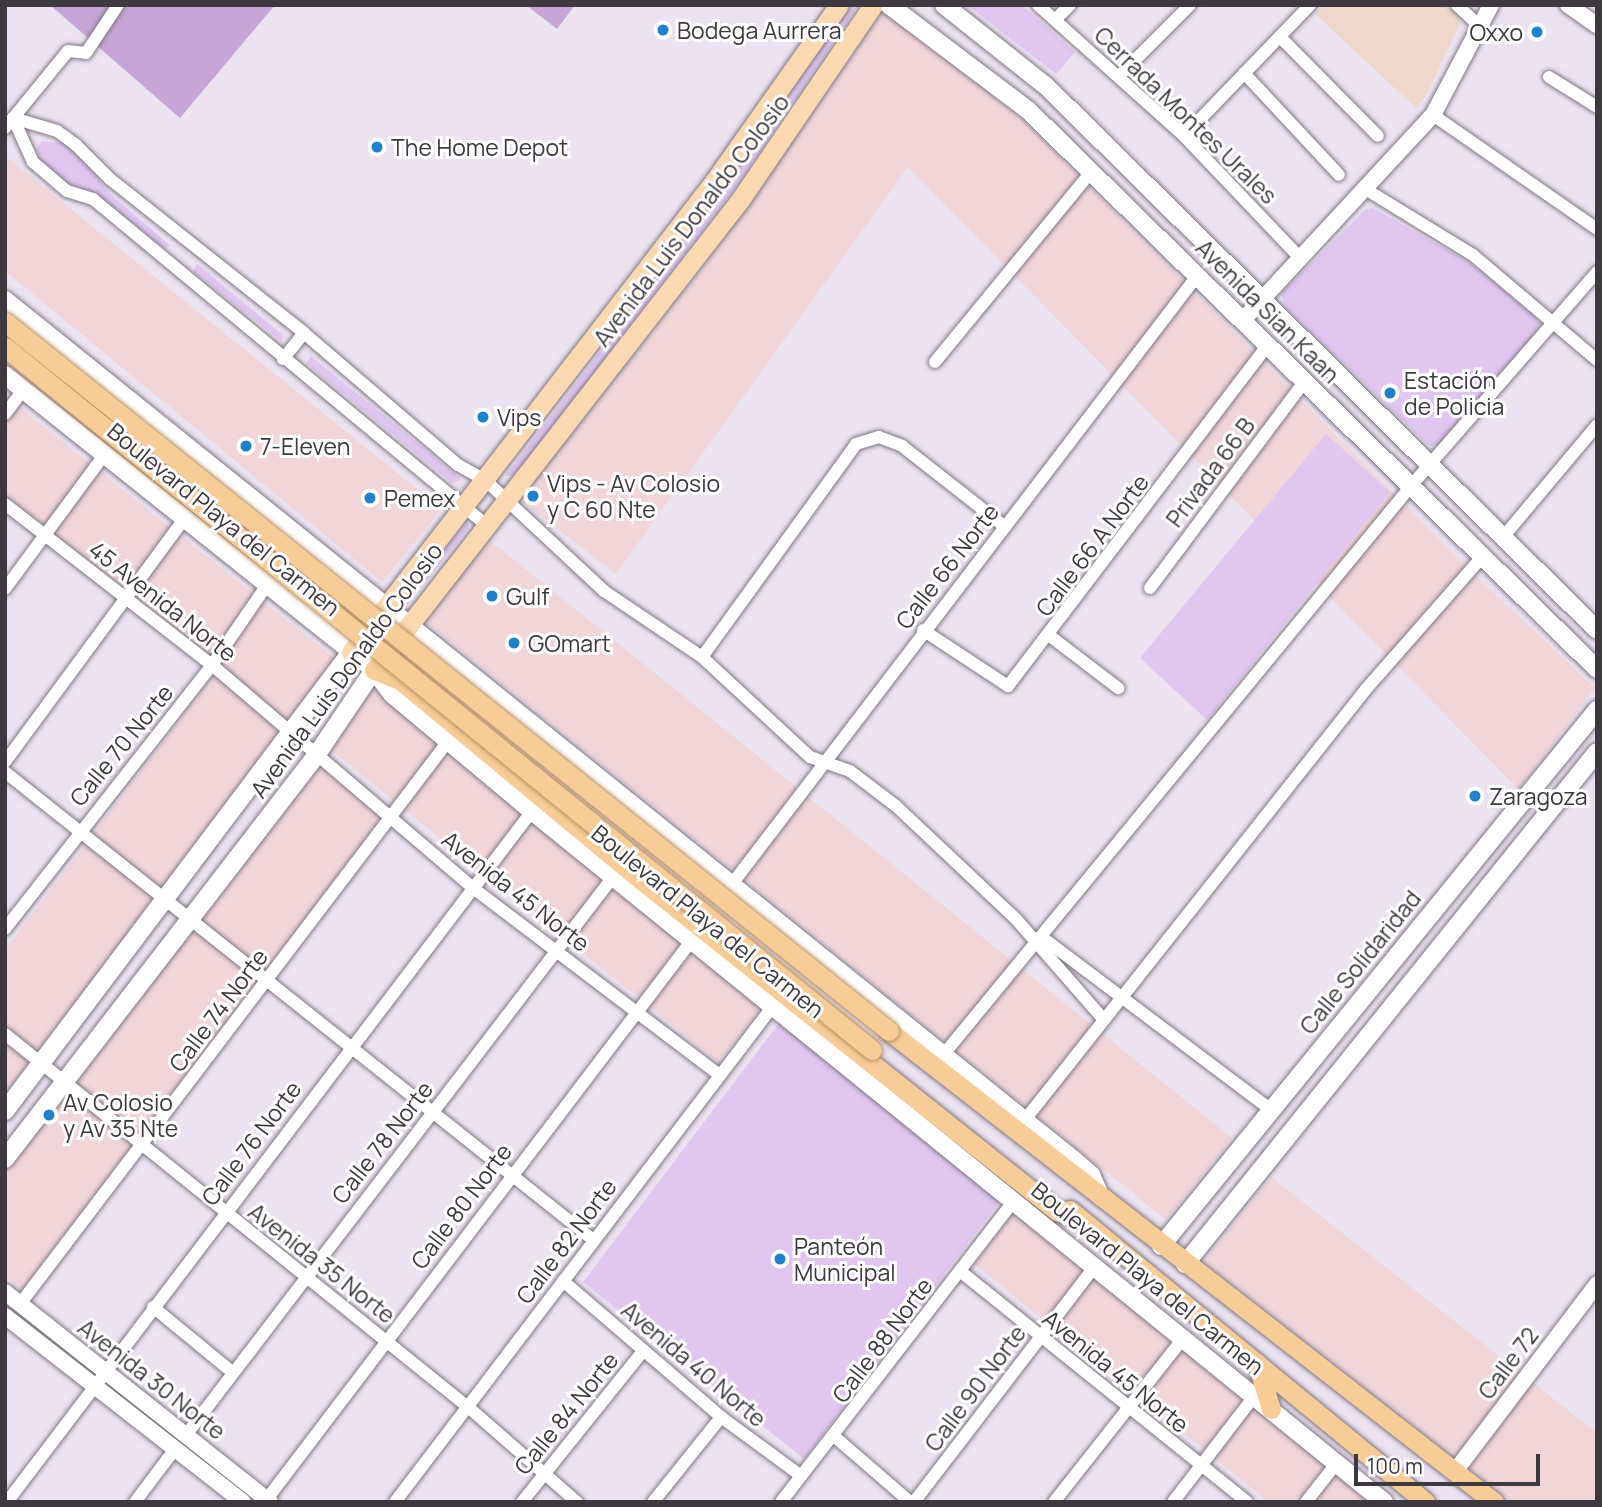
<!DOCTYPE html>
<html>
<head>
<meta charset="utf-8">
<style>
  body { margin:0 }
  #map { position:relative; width:1602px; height:1507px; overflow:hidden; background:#ece3f1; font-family:Manrope,sans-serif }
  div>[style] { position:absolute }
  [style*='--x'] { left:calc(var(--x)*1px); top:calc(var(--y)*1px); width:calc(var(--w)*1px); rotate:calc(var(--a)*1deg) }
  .commercial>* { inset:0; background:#f0d5d9 }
  .education>* { inset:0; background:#eed8cc }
  .green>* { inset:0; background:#e1c6f0 }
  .forest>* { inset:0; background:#c6a6d7 }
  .roads { filter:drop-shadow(0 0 2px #7f7683) drop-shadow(0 0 2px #7f7683) }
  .minor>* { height:12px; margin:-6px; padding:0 6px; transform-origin:6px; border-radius:6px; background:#fff }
  .tertiary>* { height:16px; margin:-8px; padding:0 8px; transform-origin:8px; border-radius:8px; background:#fff }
  .secondary>* { height:18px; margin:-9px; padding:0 9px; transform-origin:9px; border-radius:9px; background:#fff }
  .primary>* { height:19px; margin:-9.5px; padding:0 9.5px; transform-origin:9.5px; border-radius:9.5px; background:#fad9b0 }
  .trunk>* { height:19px; margin:-9.5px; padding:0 9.5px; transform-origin:9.5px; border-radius:9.5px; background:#f8cc96 }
  .bridges { filter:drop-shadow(0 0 2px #b69066) drop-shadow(0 0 2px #b69066) }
  .trunk-bridge>* { height:19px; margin:-9.5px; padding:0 9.5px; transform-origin:9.5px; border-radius:9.5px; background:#f8cc96 }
  .dots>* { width:19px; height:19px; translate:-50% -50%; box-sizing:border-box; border:4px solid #fff; border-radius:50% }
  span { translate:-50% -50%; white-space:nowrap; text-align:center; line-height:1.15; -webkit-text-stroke:6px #fff; paint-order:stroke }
  .poi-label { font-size:23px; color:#3d393f }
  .left { translate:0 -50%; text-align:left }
  .right { translate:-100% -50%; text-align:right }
  .street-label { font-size:23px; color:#3d393f }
  .frame { position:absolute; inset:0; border:7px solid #3d393f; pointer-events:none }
  .scale { position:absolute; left:1354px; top:1454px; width:186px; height:32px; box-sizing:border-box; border:4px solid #3d393f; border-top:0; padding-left:9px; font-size:21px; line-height:24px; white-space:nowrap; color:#3d393f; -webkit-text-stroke:5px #fff; paint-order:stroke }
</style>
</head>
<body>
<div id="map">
  <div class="commercial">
    <div style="clip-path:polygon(883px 11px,1022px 119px,1471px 571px,1595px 688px,1518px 789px,908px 167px,616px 574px,520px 500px,703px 268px)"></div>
    <div style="clip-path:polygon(5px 156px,442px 509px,382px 582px,5px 271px)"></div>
    <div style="clip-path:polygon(5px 396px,337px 660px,5px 1094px,5px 950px,217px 671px,5px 501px)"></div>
    <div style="clip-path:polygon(487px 538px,1232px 1138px,1166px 1220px,422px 619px)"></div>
    <div style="clip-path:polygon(371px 688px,764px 1004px,718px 1062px,326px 746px)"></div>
    <div style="clip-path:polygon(319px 755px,387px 813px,25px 1291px,5px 1276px,5px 1164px)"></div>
    <div style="clip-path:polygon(1271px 1177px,1597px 1433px,1597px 1502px,1512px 1502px,1204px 1261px)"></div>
    <div style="clip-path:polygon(1015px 1210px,1378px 1502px,1269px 1502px,973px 1263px)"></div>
  </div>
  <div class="education">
    <div style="clip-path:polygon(1323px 5px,1447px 5px,1458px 15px,1459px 25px,1427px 94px,1416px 108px,1315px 14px)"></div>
  </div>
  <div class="green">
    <div style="clip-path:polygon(850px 5px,859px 5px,736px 187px,540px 443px,513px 476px,505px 476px,718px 198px)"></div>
    <div style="clip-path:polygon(967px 5px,1022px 5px,1075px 52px,1056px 74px)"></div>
    <div style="clip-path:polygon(42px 141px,61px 143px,87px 164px,110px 194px,171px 246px,164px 248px,101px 198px,69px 187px,42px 165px,36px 149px)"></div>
    <div style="clip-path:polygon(1373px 208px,1469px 262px,1536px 316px,1539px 324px,1537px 331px,1439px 445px,1429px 446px,1285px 306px,1281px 293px,1366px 209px)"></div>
    <div style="clip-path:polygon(197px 264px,283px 335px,282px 342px,193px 271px)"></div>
    <div style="clip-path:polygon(311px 356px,459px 477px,460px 480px,452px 483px,306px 363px)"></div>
    <div style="clip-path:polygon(1326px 434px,1390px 492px,1207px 720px,1140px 658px)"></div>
    <div style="clip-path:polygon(467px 521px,469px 528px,403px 609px,402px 601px)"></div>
    <div style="clip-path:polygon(782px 1019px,1002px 1198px,804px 1459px,583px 1282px)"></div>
  </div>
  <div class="forest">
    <div style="clip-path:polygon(50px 5px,275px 5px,180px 118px)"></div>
    <div style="clip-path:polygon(526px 5px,575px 5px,557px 29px)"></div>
  </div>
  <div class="roads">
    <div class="minor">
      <div style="--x:1038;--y:5;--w:196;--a:41.9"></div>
      <div style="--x:1184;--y:136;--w:168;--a:46.4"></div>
      <div style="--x:1457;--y:5;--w:33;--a:43"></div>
      <div style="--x:1056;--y:19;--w:20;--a:-45"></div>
      <div style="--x:1280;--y:37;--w:139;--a:45.3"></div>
      <div style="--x:1244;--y:73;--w:139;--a:47"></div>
      <div style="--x:1120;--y:75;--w:99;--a:-45"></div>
      <div style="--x:1549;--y:77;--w:57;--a:32"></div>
      <div style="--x:1433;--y:115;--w:200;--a:34.8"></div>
      <div style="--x:13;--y:118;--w:46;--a:16.5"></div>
      <div style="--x:57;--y:131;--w:24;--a:36"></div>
      <div style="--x:76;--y:145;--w:48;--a:45"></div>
      <div style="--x:110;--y:179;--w:248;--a:38.4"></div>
      <div style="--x:304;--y:333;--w:203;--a:40.6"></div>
      <div style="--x:458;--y:465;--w:31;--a:29"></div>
      <div style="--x:485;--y:480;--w:163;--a:43"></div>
      <div style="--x:604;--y:591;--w:118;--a:34"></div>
      <div style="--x:702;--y:657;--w:147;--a:42.8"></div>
      <div style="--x:810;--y:757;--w:42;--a:19.3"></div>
      <div style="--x:850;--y:771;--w:58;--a:37.3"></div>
      <div style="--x:896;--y:806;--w:165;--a:43.3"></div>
      <div style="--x:1016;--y:919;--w:134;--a:48.9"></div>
      <div style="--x:13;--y:118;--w:48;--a:65.6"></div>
      <div style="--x:33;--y:162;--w:45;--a:40.5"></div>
      <div style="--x:67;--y:191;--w:27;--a:17"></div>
      <div style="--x:93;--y:199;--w:509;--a:39.66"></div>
      <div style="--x:5;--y:128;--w:99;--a:-50.7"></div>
      <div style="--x:68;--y:51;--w:18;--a:6"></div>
      <div style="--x:86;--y:53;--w:58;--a:-56.3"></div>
      <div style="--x:1184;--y:136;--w:182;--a:-46.1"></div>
      <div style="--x:1367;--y:190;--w:124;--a:31.5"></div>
      <div style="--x:1473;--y:255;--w:162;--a:40.3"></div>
      <div style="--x:283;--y:359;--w:33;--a:-51"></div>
      <div style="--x:935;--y:362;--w:246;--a:-50.6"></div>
      <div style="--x:5;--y:414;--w:31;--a:-53"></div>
      <div style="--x:5;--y:504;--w:262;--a:37.9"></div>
      <div style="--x:212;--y:665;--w:343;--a:40.5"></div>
      <div style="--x:473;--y:888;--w:309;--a:37.2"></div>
      <div style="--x:1504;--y:536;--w:145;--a:-50"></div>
      <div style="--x:1150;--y:588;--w:257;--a:-53.2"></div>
      <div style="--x:5;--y:589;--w:167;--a:-53.5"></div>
      <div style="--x:923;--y:630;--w:102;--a:33.4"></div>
      <div style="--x:1008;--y:686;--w:429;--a:-52.7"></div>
      <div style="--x:1050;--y:636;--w:86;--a:37.4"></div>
      <div style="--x:702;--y:657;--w:263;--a:-54.1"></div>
      <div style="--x:856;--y:444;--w:24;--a:-17"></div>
      <div style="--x:879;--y:437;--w:25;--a:21"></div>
      <div style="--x:902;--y:446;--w:130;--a:38.1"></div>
      <div style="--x:5;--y:762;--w:302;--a:-53.6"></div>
      <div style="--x:5;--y:772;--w:750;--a:38.5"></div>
      <div style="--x:732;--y:884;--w:765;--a:-52.59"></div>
      <div style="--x:5;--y:929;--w:335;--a:-51.9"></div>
      <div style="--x:212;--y:665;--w:97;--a:-55.5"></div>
      <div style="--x:1043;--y:938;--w:286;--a:37"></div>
      <div style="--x:5;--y:1034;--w:595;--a:38.86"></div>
      <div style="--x:468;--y:1407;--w:145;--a:41.1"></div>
      <div style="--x:944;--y:1054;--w:735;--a:-50.57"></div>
      <div style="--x:1411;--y:486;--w:284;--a:-49"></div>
      <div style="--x:1024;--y:1121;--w:552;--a:-51.62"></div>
      <div style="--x:1367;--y:688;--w:174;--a:-48.7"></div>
      <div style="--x:960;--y:1271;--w:368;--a:38.8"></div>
      <div style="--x:563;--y:1281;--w:208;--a:40.7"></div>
      <div style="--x:721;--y:1417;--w:98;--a:36.3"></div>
      <div style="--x:20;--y:1304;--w:709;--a:-52.74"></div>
      <div style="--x:153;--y:1307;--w:102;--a:39.4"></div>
      <div style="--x:186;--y:1435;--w:703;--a:-52.58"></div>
      <div style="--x:835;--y:1437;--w:99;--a:40.9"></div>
      <div style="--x:267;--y:1499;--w:702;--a:-52.75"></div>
      <div style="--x:7;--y:1502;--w:868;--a:-52.77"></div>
      <div style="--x:135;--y:1502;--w:66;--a:-53"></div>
      <div style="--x:395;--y:1502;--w:624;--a:-52.69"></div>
      <div style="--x:522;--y:1502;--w:193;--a:-51.3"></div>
      <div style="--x:653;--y:1502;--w:109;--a:-51.3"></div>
      <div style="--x:781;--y:1502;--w:379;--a:-52.3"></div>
      <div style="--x:914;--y:1502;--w:296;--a:-52.5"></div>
      <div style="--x:1054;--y:1502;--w:206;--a:-51.7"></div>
      <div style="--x:1173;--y:1502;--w:135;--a:-52.5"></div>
      <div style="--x:1306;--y:1502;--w:48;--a:-51.7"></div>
    </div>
    <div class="tertiary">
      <div style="--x:1568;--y:5;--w:35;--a:35"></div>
      <div style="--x:1242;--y:321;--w:281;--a:-47.2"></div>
      <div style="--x:1433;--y:115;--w:124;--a:-62.2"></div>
      <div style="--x:5;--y:1292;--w:338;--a:38.4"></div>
      <div style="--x:5;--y:1316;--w:302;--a:38"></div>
      <div style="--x:1456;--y:1470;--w:233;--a:-52.8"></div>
    </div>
    <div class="secondary">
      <div style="--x:889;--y:5;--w:176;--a:37.1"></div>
      <div style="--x:1029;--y:111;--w:796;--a:44.49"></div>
      <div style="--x:944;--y:5;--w:130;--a:38.5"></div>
      <div style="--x:1046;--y:86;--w:774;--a:44.63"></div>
      <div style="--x:5;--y:300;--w:1372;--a:38.82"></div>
      <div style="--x:1074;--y:1160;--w:23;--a:41"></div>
      <div style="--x:1091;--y:1175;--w:24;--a:66"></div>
      <div style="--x:5;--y:375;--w:472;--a:38.6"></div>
      <div style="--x:374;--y:670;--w:30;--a:53"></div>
      <div style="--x:392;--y:694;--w:182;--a:39.9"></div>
      <div style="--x:532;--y:811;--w:1097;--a:39.04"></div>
      <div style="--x:5;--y:1111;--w:575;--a:-52.99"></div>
      <div style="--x:5;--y:1159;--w:508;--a:-52.36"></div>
      <div style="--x:315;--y:757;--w:105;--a:-55.9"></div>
      <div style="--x:1161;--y:1246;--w:691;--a:-50.87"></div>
      <div style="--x:1185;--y:1264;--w:657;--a:-51.18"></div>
    </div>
    <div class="primary">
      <div style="--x:351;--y:652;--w:596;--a:-52.36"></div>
      <div style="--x:715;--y:180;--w:214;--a:-54.7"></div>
      <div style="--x:375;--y:669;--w:594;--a:-52.11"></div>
      <div style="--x:740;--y:200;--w:236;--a:-55.7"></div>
    </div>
    <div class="trunk">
      <div style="--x:374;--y:670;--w:28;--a:21"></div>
      <div style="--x:400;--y:680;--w:305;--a:39.7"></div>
      <div style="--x:635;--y:875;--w:539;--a:38.53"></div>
      <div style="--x:1057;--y:1211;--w:22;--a:16"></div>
      <div style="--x:889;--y:1031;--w:767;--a:37.9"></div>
      <div style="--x:1070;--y:1210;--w:460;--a:39.4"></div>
      <div style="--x:1257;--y:1363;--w:48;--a:73.1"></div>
    </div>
  </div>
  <div class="bridges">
    <div class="trunk-bridge">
      <div style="--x:5;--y:322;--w:1133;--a:38.73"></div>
      <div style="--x:5;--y:347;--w:1116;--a:39.04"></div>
    </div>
  </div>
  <div class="dots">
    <div style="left:663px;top:30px;background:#1e81cd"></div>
    <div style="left:1537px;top:32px;background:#1e81cd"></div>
    <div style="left:377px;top:147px;background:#1e81cd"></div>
    <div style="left:1390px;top:393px;background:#1e81cd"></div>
    <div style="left:483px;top:417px;background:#1e81cd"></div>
    <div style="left:246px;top:446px;background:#1e81cd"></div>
    <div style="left:533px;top:496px;background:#1e81cd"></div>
    <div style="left:370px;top:498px;background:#1e81cd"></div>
    <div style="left:492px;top:596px;background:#1e81cd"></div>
    <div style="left:514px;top:643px;background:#1e81cd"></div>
    <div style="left:1475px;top:796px;background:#1e81cd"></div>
    <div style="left:49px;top:1115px;background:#1e81cd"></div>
    <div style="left:780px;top:1259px;background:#1e81cd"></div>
  </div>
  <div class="poi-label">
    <span class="left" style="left:677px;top:30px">Bodega Aurrera</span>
    <span class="right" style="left:1523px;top:32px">Oxxo</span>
    <span class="left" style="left:391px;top:147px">The Home Depot</span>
    <span class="left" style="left:1404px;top:393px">Estación<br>de Policia</span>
    <span class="left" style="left:497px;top:417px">Vips</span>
    <span class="left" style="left:260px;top:446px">7-Eleven</span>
    <span class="left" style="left:547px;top:496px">Vips - Av Colosio<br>y C 60 Nte</span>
    <span class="left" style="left:384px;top:498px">Pemex</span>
    <span class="left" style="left:506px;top:596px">Gulf</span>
    <span class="left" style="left:528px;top:643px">GOmart</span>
    <span class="left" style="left:1489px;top:796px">Zaragoza</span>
    <span class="left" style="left:63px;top:1115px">Av Colosio<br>y Av 35 Nte</span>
    <span class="left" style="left:794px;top:1259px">Panteón<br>Municipal</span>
  </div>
  <div class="street-label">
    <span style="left:1186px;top:115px;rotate:44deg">Cerrada Montes Urales</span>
    <span style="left:691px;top:220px;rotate:-53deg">Avenida Luis Donaldo Colosio</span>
    <span style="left:1268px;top:311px;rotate:45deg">Avenida Sian Kaan</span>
    <span style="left:1210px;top:472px;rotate:-53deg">Privada 66 B</span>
    <span style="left:224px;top:519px;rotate:39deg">Boulevard Playa del Carmen</span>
    <span style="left:1092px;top:545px;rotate:-53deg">Calle 66 A Norte</span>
    <span style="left:947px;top:566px;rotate:-52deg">Calle 66 Norte</span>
    <span style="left:163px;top:601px;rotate:38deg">45 Avenida Norte</span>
    <span style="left:346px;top:670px;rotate:-54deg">Avenida Luis Donaldo Colosio</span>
    <span style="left:121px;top:745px;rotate:-51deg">Calle 70 Norte</span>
    <span style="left:516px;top:891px;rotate:38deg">Avenida 45 Norte</span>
    <span style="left:708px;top:921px;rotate:39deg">Boulevard Playa del Carmen</span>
    <span style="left:1360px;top:962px;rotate:-51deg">Calle Solidaridad</span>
    <span style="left:218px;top:1010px;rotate:-53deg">Calle 74 Norte</span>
    <span style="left:382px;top:1142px;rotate:-52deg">Calle 78 Norte</span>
    <span style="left:251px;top:1143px;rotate:-53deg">Calle 76 Norte</span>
    <span style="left:461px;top:1206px;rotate:-53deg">Calle 80 Norte</span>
    <span style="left:566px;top:1241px;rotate:-53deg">Calle 82 Norte</span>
    <span style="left:322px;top:1263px;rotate:38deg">Avenida 35 Norte</span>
    <span style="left:1148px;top:1278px;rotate:39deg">Boulevard Playa del Carmen</span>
    <span style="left:882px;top:1340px;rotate:-53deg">Calle 88 Norte</span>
    <span style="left:1508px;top:1363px;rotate:-53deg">Calle 72</span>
    <span style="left:694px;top:1364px;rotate:40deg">Avenida 40 Norte</span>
    <span style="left:1116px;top:1371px;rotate:39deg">Avenida 45 Norte</span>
    <span style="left:152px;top:1379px;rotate:38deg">Avenida 30 Norte</span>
    <span style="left:975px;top:1388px;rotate:-53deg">Calle 90 Norte</span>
    <span style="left:566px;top:1413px;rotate:-51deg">Calle 84 Norte</span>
  </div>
  <div class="frame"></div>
  <div class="scale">100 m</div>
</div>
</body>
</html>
